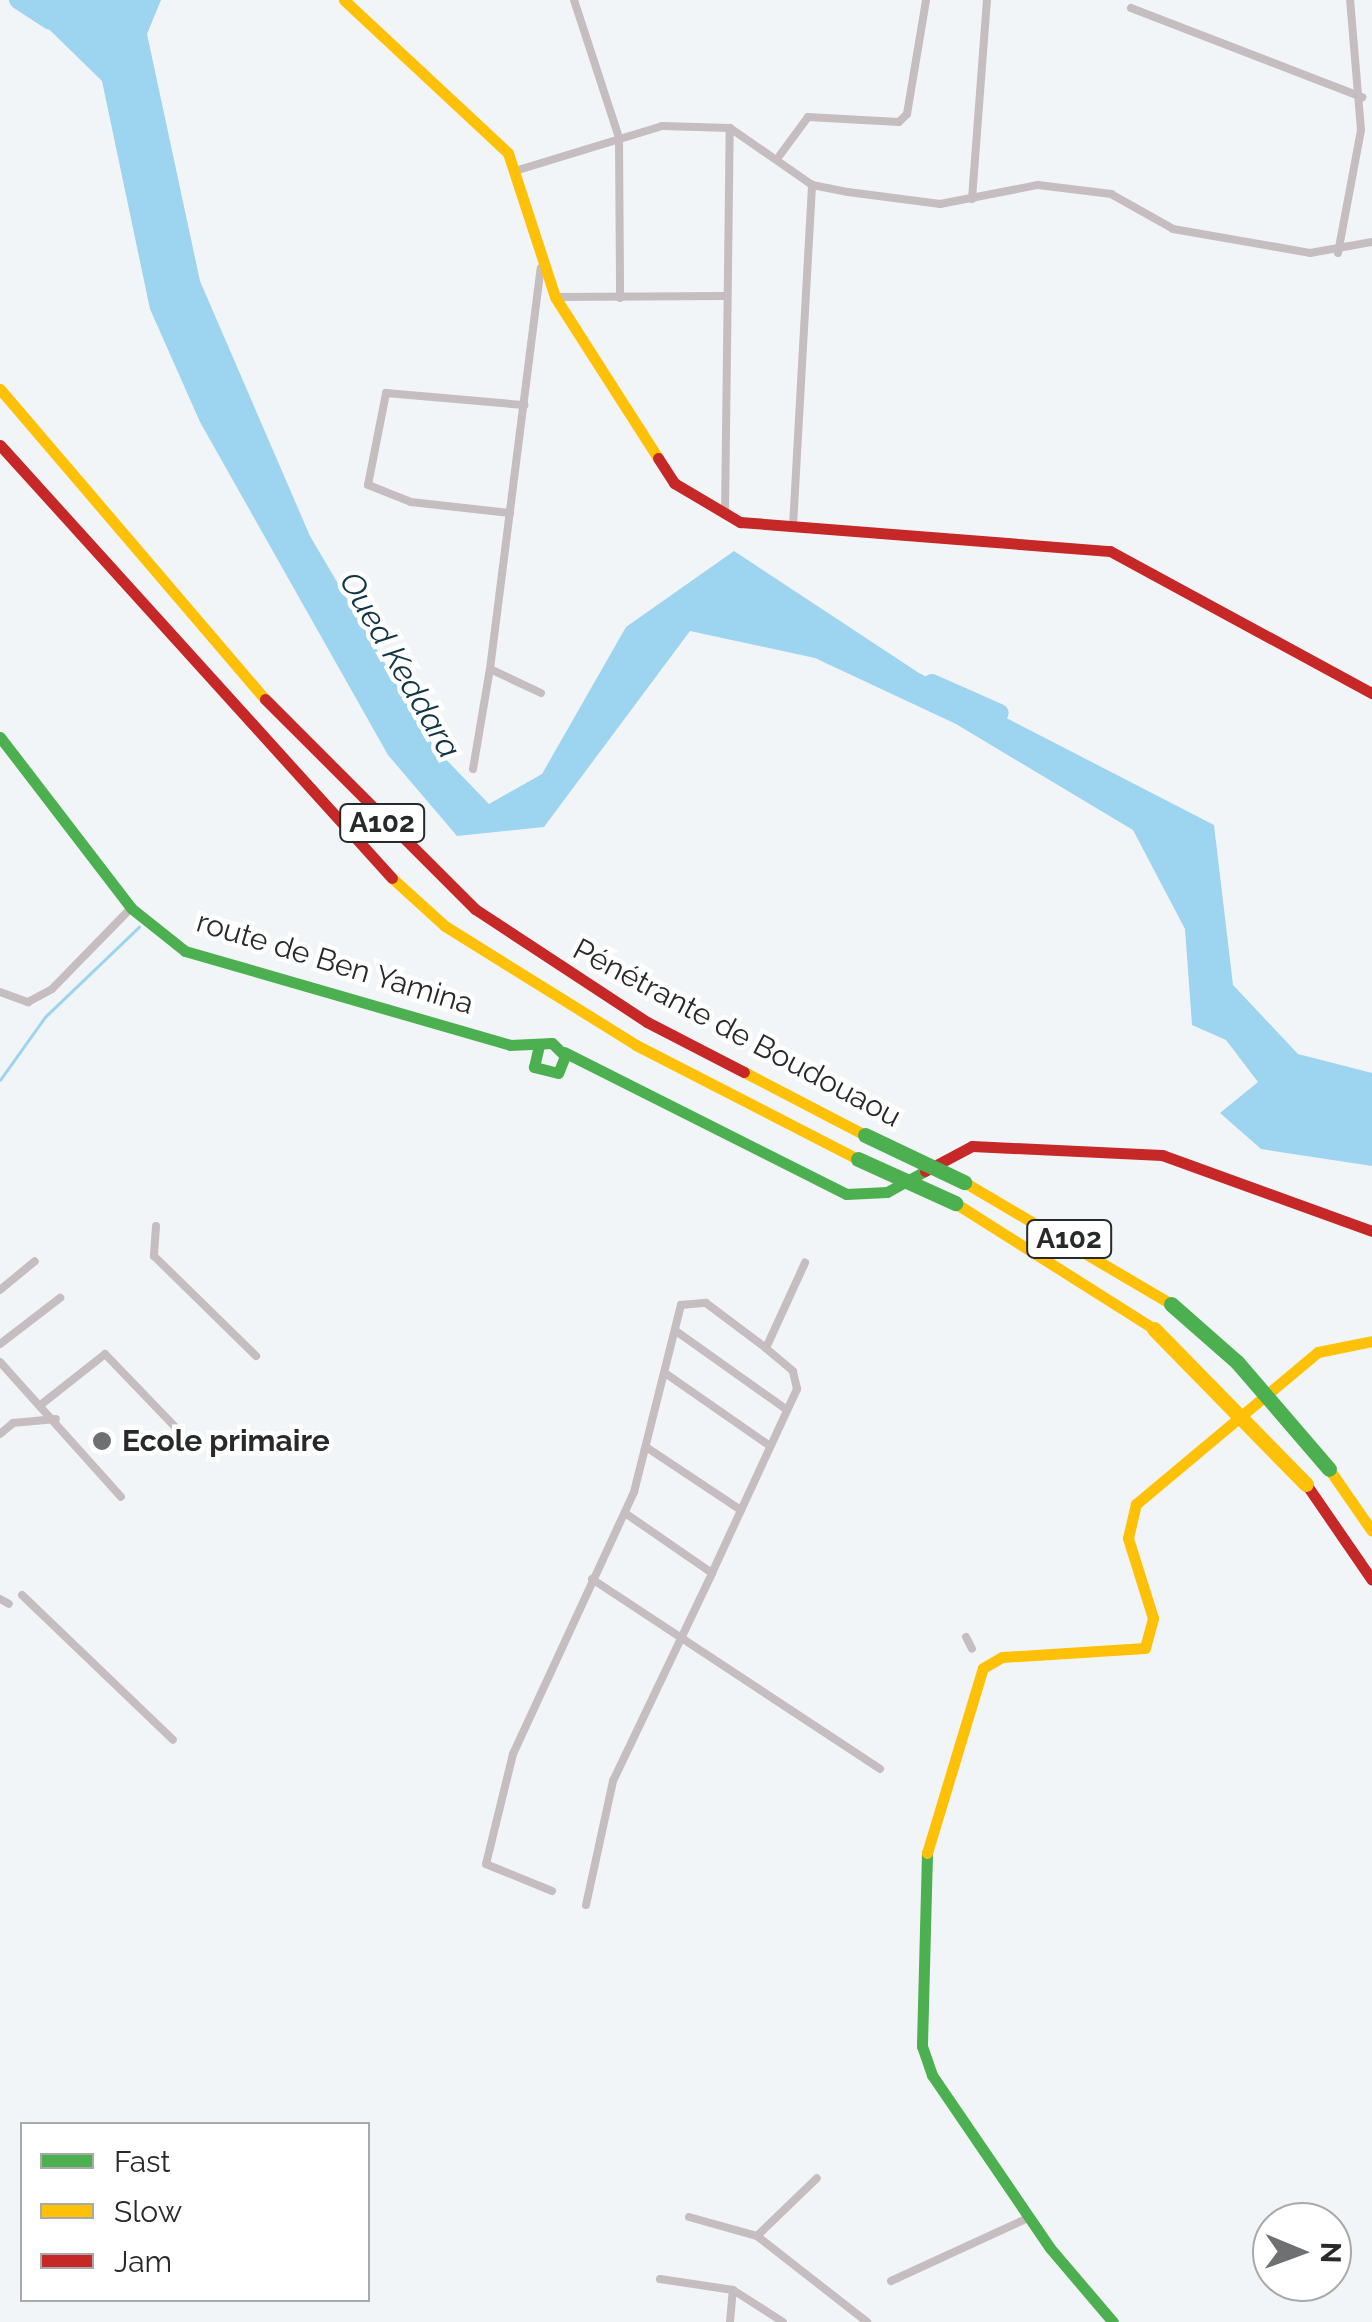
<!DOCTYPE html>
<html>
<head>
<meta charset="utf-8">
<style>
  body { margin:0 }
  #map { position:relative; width:1372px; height:2322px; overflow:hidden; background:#f2f5f7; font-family:Raleway,sans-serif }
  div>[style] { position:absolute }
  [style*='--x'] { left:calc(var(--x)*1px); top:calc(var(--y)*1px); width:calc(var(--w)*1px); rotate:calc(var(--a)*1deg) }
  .water>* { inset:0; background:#9dd4ef }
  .stream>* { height:2.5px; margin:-1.25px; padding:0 1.25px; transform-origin:1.25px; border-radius:1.25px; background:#9dd4ef }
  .river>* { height:18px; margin:-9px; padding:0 9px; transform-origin:9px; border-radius:9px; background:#9dd4ef }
  .street>* { height:8px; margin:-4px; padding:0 4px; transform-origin:4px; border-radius:4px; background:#c6bdc1 }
  .fast>* { height:11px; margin:-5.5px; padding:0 5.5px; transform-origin:5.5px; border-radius:5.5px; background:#4caf50 }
  .slow>* { height:11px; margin:-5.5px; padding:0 5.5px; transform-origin:5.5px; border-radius:5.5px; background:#ffc107 }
  .jam>* { height:11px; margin:-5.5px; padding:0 5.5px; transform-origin:5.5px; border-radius:5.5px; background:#c62828 }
  .fast-bridge>* { height:15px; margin:-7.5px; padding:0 7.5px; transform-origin:7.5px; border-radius:7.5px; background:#4caf50 }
  .slow-bridge>* { height:15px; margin:-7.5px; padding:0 7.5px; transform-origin:7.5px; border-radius:7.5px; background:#ffc107 }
  .dots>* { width:28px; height:28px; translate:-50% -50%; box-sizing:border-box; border:5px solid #fff; border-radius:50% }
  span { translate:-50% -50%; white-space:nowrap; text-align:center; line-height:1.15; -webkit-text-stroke:9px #fff; paint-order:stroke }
  .shield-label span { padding:2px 8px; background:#fff; border:2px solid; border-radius:8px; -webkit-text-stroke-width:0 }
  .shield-label { font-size:28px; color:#28292a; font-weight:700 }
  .street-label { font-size:30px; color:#28292a }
  .poi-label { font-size:30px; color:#28292a; font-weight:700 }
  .left { translate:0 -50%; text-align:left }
  .water-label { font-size:32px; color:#133646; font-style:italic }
  .legend { position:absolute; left:20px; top:2122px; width:350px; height:180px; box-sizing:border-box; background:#fff; border:2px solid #a9a9aa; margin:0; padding:12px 18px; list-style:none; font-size:30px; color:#28292a }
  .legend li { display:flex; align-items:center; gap:20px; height:50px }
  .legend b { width:50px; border:2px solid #a9a9aa }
  .north { position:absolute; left:1252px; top:2202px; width:100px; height:100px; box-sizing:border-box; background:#fff; border:2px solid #a9a9aa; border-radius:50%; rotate:91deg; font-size:28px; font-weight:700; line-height:40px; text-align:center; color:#28292a }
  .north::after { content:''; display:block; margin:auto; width:35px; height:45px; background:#6f7072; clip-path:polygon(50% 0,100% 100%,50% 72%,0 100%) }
</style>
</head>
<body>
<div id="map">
  <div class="water">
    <div style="clip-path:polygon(19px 0,161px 0,147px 34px,200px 281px,310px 536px,434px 747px,489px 804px,542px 774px,626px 627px,734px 551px,919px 673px,1214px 825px,1233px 985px,1298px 1054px,1372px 1073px,1372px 1166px,1261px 1149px,1220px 1113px,1258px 1082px,1226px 1040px,1192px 1025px,1185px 929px,1133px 830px,956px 724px,815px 658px,690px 631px,544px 827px,457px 836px,388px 755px,200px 422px,150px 309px,102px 81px)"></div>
  </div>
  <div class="stream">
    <div style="--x:0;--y:1080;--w:77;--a:-54.5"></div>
    <div style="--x:45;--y:1017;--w:130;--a:-43.8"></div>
  </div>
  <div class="river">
    <div style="--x:18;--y:0;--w:38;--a:33"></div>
    <div style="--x:932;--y:683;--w:74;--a:23.8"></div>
  </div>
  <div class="street">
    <div style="--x:574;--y:0;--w:145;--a:71.9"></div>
    <div style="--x:619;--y:138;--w:160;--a:89.6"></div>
    <div style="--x:1131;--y:8;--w:248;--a:21.1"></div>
    <div style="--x:780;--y:155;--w:47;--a:-53.6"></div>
    <div style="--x:808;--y:117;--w:91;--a:3.1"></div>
    <div style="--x:899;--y:122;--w:11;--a:-45"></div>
    <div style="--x:907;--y:114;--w:116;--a:-80.5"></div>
    <div style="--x:515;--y:171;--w:154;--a:-17"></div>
    <div style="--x:662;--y:126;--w:68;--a:1.7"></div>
    <div style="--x:730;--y:128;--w:100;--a:34.8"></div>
    <div style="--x:812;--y:185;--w:37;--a:11"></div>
    <div style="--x:848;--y:192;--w:93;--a:7.4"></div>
    <div style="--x:940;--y:204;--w:100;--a:-11"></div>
    <div style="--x:1038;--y:185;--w:74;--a:7"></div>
    <div style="--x:1111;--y:194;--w:71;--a:29.4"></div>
    <div style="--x:1173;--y:229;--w:139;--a:9.9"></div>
    <div style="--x:1310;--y:253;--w:63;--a:-10.1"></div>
    <div style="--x:972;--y:199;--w:200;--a:-85.7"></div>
    <div style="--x:1338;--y:253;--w:125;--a:-79.4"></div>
    <div style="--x:1361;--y:130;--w:130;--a:-94.8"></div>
    <div style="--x:555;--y:297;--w:170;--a:-0.3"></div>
    <div style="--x:510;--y:513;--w:100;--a:-173.7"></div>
    <div style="--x:411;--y:502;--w:46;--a:-158.4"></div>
    <div style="--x:368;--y:485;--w:94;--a:-78.9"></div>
    <div style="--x:386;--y:393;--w:139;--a:5"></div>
    <div style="--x:725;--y:515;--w:387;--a:-89.3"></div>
    <div style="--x:793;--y:526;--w:342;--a:-86.8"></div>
    <div style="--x:541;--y:693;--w:56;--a:-154.8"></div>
    <div style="--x:490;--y:669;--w:404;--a:-82.8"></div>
    <div style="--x:473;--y:769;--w:101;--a:-80.4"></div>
    <div style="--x:0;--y:992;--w:30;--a:20"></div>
    <div style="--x:28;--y:1002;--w:27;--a:-28"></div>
    <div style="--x:52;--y:989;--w:113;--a:-45.7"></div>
    <div style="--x:156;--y:1226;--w:30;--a:94"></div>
    <div style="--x:154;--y:1256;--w:143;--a:44.4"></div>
    <div style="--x:0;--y:1290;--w:45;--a:-39.6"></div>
    <div style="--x:676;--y:1331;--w:136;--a:35.4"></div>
    <div style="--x:0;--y:1344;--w:76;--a:-37.5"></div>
    <div style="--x:0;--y:1362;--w:181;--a:48.1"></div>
    <div style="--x:665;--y:1373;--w:128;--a:34.8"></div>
    <div style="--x:43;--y:1403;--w:79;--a:-38.3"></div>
    <div style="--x:105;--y:1354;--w:110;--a:46.1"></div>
    <div style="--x:0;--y:1434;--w:17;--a:-40"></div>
    <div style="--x:13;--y:1423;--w:43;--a:-5.3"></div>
    <div style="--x:646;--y:1447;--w:114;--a:33.6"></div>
    <div style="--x:625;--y:1513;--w:106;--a:34.6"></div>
    <div style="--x:712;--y:1573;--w:203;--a:-65.2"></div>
    <div style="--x:797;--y:1389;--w:18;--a:-103"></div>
    <div style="--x:793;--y:1371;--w:35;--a:-140"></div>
    <div style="--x:592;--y:1579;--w:345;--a:33.4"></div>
    <div style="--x:22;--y:1595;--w:209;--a:43.8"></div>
    <div style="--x:0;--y:1599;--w:10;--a:29"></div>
    <div style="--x:966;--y:1637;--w:13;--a:63"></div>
    <div style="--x:552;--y:1891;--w:71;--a:-157.8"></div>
    <div style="--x:486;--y:1864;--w:113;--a:-76.2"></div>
    <div style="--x:513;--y:1754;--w:289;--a:-65.2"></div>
    <div style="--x:634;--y:1492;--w:193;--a:-75.9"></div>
    <div style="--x:681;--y:1305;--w:25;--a:-5"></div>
    <div style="--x:706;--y:1303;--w:75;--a:36.9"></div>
    <div style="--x:766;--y:1348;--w:94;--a:-65.4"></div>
    <div style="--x:586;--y:1905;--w:127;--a:-77.7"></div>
    <div style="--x:613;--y:1781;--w:230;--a:-64.5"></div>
    <div style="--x:689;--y:2217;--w:71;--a:15.6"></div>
    <div style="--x:757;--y:2236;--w:140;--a:38"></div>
    <div style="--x:757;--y:2236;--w:83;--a:-44"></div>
    <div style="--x:660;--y:2279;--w:74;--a:8.6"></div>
    <div style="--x:733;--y:2290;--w:59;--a:32.6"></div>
    <div style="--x:891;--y:2281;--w:151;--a:-24.7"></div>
    <div style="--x:730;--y:2322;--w:32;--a:-85"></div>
  </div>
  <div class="fast">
    <div style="--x:0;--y:737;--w:215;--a:52.5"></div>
    <div style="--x:131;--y:908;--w:69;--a:38.5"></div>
    <div style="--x:185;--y:951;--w:338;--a:16.1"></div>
    <div style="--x:510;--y:1045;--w:42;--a:-2.7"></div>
    <div style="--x:552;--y:1043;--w:18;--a:45"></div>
    <div style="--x:565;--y:1056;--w:18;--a:112"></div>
    <div style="--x:558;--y:1073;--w:25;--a:-166"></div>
    <div style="--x:534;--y:1067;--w:22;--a:-77"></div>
    <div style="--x:564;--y:1052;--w:316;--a:26.7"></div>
    <div style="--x:846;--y:1194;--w:41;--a:-2.8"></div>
    <div style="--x:887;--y:1192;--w:43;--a:-28.9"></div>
    <div style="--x:927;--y:1853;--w:193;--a:91.5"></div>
    <div style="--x:922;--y:2046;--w:31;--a:71"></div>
    <div style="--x:932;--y:2075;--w:209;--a:55.7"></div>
    <div style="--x:1050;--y:2248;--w:97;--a:49.6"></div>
  </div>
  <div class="slow">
    <div style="--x:344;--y:0;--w:224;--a:43"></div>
    <div style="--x:508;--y:153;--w:151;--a:71.9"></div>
    <div style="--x:555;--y:297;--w:191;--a:57.4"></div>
    <div style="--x:0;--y:389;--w:408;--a:49.5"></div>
    <div style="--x:392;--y:878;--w:72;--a:42.2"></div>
    <div style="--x:445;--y:926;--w:225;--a:31.9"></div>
    <div style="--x:636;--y:1045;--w:250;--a:27.2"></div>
    <div style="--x:744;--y:1072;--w:136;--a:27.5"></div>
    <div style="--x:964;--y:1182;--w:240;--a:30.5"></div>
    <div style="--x:955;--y:1203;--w:236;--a:32.3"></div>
    <div style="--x:1329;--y:1469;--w:75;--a:55.3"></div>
    <div style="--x:927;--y:1853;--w:193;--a:-73.2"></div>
    <div style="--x:983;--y:1668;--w:22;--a:-30"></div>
    <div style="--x:1002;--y:1657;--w:143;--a:-3.6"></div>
    <div style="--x:1145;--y:1648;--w:31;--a:-75"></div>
    <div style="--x:1153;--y:1618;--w:84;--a:-107.4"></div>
    <div style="--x:1128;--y:1538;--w:35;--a:-77"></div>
    <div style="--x:1136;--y:1504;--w:237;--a:-39.9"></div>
    <div style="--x:1318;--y:1352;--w:55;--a:-11.5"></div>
  </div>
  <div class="jam">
    <div style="--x:0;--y:445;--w:584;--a:47.85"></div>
    <div style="--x:658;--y:458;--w:30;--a:57"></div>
    <div style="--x:674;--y:483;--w:77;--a:30.6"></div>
    <div style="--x:740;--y:522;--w:371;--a:4.5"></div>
    <div style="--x:1110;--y:551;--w:298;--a:28.5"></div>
    <div style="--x:265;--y:699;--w:297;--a:45"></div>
    <div style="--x:475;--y:909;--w:206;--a:33.3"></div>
    <div style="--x:647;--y:1022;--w:109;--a:27.3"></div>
    <div style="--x:925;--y:1171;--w:53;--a:-28"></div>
    <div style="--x:972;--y:1146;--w:190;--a:2.7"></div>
    <div style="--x:1162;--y:1155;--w:223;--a:19.9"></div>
    <div style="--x:1306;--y:1484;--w:116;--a:55.5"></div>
  </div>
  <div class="fast-bridge">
    <div style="--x:865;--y:1135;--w:110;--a:25.4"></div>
    <div style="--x:858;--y:1159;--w:107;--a:24.4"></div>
    <div style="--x:1171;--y:1304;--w:88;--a:41.3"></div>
    <div style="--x:1237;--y:1362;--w:141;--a:49.3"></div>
  </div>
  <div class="slow-bridge">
    <div style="--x:1154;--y:1329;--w:217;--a:45.6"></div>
  </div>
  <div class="dots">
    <div style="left:102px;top:1441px;background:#6f7072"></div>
  </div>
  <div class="shield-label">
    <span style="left:382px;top:823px">A102</span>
    <span style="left:1069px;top:1239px">A102</span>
  </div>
  <div class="street-label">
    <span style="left:335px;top:963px;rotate:17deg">route de Ben Yamina</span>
    <span style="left:737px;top:1033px;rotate:28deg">Pénétrante de Boudouaou</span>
  </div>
  <div class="poi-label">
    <span class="left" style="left:122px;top:1441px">Ecole primaire</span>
  </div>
  <div class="water-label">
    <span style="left:400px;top:665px;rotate:60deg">Oued Keddara</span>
  </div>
  <ul class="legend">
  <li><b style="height:12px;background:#4caf50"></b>Fast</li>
  <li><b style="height:12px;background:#ffc107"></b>Slow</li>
  <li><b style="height:12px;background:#c62828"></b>Jam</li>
  </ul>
  <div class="north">N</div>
</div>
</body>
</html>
